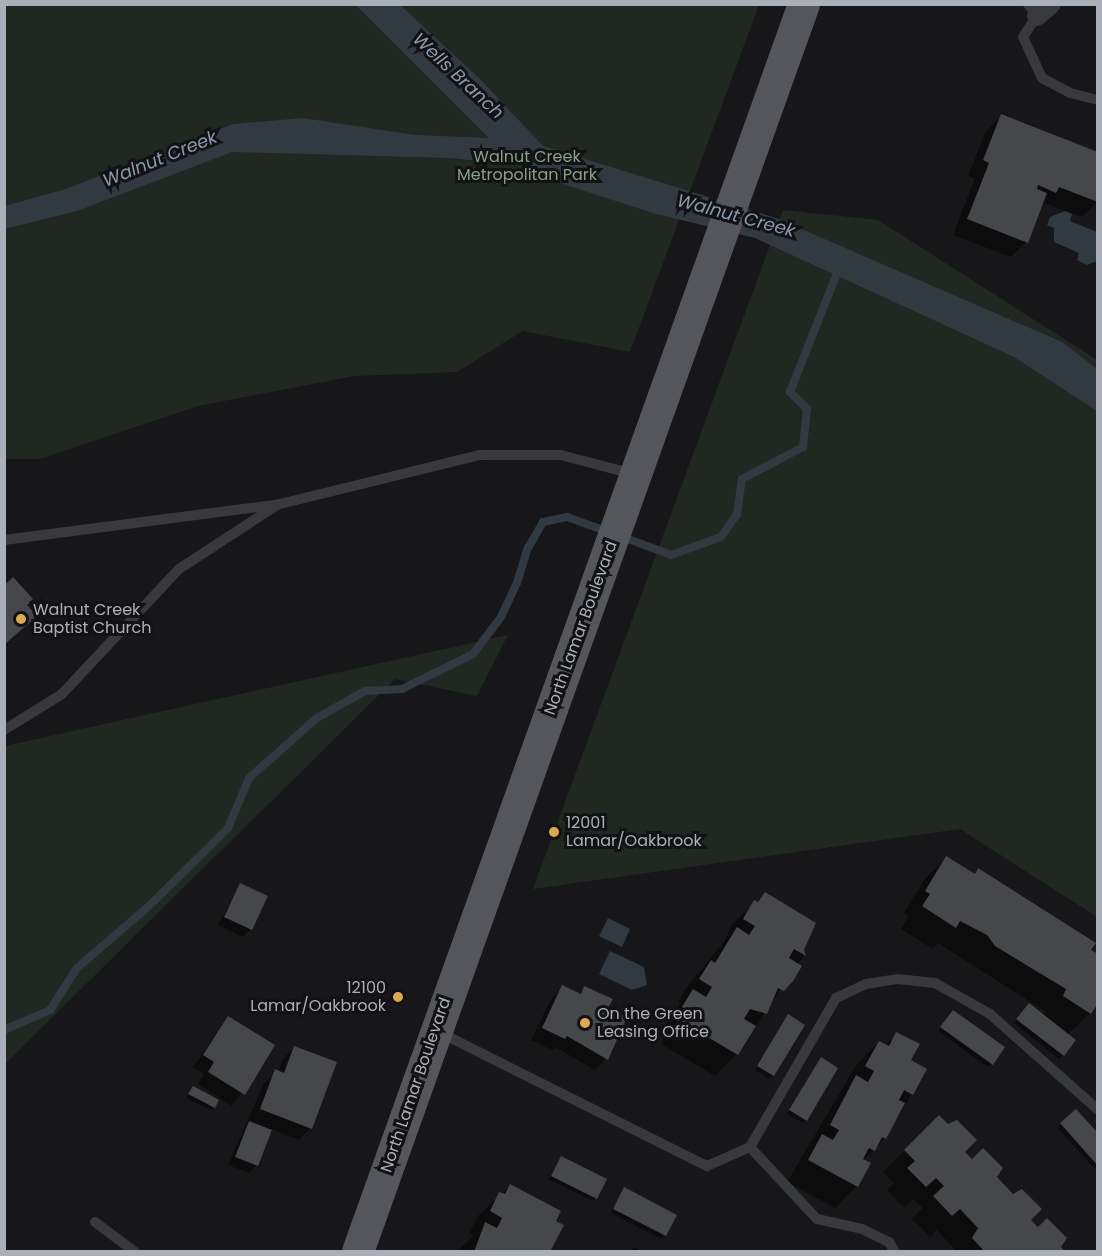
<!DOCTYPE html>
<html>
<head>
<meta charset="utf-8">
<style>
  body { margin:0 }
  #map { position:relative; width:1102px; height:1256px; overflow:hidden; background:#171719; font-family:Poppins,sans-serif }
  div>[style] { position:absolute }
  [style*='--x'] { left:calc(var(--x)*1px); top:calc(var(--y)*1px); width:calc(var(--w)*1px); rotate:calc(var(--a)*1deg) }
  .green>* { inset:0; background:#212822 }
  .water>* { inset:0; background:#313a40 }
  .shadow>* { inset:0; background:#0007 }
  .stream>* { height:8px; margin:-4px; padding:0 4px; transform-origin:4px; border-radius:4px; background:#313a40 }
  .building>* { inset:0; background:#46474b }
  .lane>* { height:10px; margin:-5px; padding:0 5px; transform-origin:5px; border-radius:5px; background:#38393d }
  .street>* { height:20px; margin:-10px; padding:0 10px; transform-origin:10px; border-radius:10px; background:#38393d }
  .primary>* { height:32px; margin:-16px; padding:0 16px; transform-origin:16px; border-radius:16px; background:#55565c }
  .dots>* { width:16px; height:16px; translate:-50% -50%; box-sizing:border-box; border:3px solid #121214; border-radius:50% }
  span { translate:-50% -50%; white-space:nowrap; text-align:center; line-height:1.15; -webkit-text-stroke:6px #121214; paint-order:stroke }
  .park-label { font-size:16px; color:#84a085 }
  .poi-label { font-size:16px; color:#abafb7 }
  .left { translate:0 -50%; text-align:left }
  .right { translate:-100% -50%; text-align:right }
  .street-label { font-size:16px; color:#abafb7 }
  .water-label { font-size:18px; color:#859cae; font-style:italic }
  .frame { position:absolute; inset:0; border:6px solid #abafb7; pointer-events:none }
</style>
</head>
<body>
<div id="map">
  <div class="green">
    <div style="clip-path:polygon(4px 5px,759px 5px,630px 352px,523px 331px,457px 372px,354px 376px,198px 406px,40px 459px,5px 459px)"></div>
    <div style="clip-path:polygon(783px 210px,878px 220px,1097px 360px,1097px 917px,960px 829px,533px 889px)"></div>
    <div style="clip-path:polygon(508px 635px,477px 696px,395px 679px,5px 1064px,5px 746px)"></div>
  </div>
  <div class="water">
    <div style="clip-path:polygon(356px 5px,400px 5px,481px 80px,543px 146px,776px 218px,1062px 342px,1097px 369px,1097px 411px,1014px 357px,755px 238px,653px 213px,560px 183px,528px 166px,451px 158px,232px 152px,77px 211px,5px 229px,5px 206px,66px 189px,233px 124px,303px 118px,415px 135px,489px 138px)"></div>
    <div style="clip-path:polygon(1065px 211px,1072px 214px,1070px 221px,1097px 232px,1097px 261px,1087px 265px,1077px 260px,1079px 253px,1054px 242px,1054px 228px,1047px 225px,1050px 217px)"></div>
    <div style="clip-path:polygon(608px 918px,630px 929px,622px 947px,599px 936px)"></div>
    <div style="clip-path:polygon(610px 951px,644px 967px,647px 985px,632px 990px,599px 974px)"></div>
  </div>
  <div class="shadow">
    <div style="clip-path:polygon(1001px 116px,1098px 153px,1098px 202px,1082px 217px,1044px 203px,1026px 242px,1011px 257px,953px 235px,975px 178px,968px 176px,986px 131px)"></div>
    <div style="clip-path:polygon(946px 858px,974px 875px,979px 870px,1089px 950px,1090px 1013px,1067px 1035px,1074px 1040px,1059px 1059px,1014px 1023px,1026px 1008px,1043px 1016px,1046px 1012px,938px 943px,933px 949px,901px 929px,909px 916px,904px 913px,924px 880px)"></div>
    <div style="clip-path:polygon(240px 885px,251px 929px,243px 937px,218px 925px)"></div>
    <div style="clip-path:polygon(765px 894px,804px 955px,737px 1054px,715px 1076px,661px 1044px,668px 1033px,661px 1030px,681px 1003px,678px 1002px,689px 984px,724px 942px,733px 923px)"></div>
    <div style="clip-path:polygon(563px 987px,578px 994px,585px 988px,606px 1009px,606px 1059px,595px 1070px,555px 1047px,552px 1050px,531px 1040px,551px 999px)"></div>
    <div style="clip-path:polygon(950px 1015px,991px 1064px,988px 1067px,938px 1031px)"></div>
    <div style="clip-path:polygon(228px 1018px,273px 1046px,232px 1106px,198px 1084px,204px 1074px,193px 1067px)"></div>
    <div style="clip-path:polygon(785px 1020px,803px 1025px,769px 1079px,755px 1070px)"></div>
    <div style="clip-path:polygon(897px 1034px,909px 1061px,912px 1094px,885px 1138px,863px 1161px,857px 1186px,835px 1208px,787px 1182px,857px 1064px,879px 1042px,885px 1046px)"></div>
    <div style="clip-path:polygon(294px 1047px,310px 1128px,299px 1140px,271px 1129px,257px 1165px,249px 1173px,228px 1165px,264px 1083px,278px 1072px,283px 1059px)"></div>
    <div style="clip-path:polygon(821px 1059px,806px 1120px,803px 1123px,787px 1114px)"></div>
    <div style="clip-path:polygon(190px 1091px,214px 1107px,210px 1110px,186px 1098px)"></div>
    <div style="clip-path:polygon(1076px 1111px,1098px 1135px,1098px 1172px,1057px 1128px)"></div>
    <div style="clip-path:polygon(939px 1117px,963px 1152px,995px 1178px,1029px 1220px,1064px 1252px,957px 1252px,937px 1230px,930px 1237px,912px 1219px,923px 1208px,913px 1199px,904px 1208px,887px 1190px,894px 1183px,883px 1172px)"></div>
    <div style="clip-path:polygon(561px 1158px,596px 1198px,593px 1201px,548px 1179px)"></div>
    <div style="clip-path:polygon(510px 1186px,554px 1221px,549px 1252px,456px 1252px,473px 1236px,469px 1233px,478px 1216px)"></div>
    <div style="clip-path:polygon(624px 1189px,675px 1215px,662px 1239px,611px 1213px)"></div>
    <div style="clip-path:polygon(634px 1247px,643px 1252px,630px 1252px)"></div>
  </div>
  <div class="stream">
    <div style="--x:620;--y:536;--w:54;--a:20.4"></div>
    <div style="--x:671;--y:555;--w:53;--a:-19.8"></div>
    <div style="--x:721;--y:537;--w:28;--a:-55"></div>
    <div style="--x:737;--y:514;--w:35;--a:-82"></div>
    <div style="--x:742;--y:479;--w:69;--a:-27.7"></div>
    <div style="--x:803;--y:447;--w:38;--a:-84"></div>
    <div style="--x:807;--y:409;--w:24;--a:-135"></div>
    <div style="--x:790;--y:392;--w:136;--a:-68.4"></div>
    <div style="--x:4;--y:1030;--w:50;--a:-23.5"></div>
    <div style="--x:50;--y:1010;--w:50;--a:-57.3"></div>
    <div style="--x:77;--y:968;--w:95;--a:-40.7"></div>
    <div style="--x:149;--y:906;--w:111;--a:-44.6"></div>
    <div style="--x:228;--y:828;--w:54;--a:-67.2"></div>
    <div style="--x:249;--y:778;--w:91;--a:-41.4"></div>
    <div style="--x:317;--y:718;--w:55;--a:-29.4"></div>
    <div style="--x:365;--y:691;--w:37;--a:-3"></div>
    <div style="--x:402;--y:689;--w:79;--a:-26.2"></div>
    <div style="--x:473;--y:654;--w:46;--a:-52.9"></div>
    <div style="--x:501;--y:617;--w:38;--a:-65"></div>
    <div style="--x:517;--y:583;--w:37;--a:-73"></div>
    <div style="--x:528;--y:548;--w:30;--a:-60"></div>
    <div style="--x:543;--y:522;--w:25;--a:-12"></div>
    <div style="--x:567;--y:517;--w:45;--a:19.7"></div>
  </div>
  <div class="building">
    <div style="clip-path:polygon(1001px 114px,1098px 152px,1098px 202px,1059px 187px,1056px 193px,1038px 185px,1037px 189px,1047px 193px,1028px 243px,967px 219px,989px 163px,983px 160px)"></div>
    <div style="clip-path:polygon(13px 577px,33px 599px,27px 605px,37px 616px,4px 645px,4px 580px,7px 583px)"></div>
    <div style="clip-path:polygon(946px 856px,975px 874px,978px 868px,1096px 943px,1091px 950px,1098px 954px,1098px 1003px,1091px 1014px,1063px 996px,1066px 989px,995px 946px,987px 935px,960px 921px,956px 928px,922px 906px,930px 894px,925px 891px)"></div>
    <div style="clip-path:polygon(240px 883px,268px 896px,252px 930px,224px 917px)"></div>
    <div style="clip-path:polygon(765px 892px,816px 923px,804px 950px,806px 956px,794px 949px,789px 958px,802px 966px,793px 981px,784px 991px,778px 988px,767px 1014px,750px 1009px,744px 1019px,756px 1026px,738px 1055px,682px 1022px,689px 1011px,682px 1007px,693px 989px,706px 997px,712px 987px,699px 979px,711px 960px,715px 963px,737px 927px,749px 935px,755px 926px,743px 919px,754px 900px,758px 902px)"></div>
    <div style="clip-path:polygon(562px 985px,581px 994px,584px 986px,613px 999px,608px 1008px,627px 1017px,608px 1060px,567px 1036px,565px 1039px,542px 1028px)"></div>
    <div style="clip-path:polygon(1029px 1003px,1076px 1040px,1064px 1056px,1016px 1019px)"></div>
    <div style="clip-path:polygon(953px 1010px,1005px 1047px,993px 1065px,940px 1027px)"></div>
    <div style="clip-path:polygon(788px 1014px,805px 1025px,774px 1076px,757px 1066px)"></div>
    <div style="clip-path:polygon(228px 1016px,275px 1045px,245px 1095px,208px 1072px,214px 1062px,203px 1055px)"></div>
    <div style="clip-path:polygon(896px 1032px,920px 1044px,911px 1060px,927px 1069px,913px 1095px,904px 1090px,899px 1100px,905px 1103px,886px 1139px,882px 1137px,875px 1151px,869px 1148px,863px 1159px,871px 1163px,858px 1187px,808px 1160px,822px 1134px,833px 1140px,839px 1130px,830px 1125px,856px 1075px,868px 1082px,874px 1071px,865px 1066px,879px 1041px,889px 1046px)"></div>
    <div style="clip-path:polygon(294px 1046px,337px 1062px,312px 1129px,260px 1109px,275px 1069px,284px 1073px)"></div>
    <div style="clip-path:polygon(821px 1057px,838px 1068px,807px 1121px,789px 1110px)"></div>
    <div style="clip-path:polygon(193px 1086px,219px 1100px,215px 1108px,188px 1094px)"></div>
    <div style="clip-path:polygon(1076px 1109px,1098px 1133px,1098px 1166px,1060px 1123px)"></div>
    <div style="clip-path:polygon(939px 1115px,948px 1124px,957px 1120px,977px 1140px,965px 1152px,972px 1159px,983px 1148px,1003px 1168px,997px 1177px,1013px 1194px,1022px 1189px,1042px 1209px,1031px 1220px,1038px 1227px,1047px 1218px,1067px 1238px,1061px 1247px,1066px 1252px,985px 1252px,972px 1238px,978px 1228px,960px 1209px,952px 1216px,933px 1196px,944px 1186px,936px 1178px,926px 1187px,907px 1168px,915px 1161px,904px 1150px)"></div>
    <div style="clip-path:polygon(249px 1121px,272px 1130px,258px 1166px,235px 1157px)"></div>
    <div style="clip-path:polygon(561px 1156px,607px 1179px,597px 1199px,551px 1176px)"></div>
    <div style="clip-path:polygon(510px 1184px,561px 1211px,556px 1221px,564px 1225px,550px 1252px,474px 1252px,485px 1222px,497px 1228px,502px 1218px,490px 1211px,499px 1192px,505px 1194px)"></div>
    <div style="clip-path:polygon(624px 1187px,677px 1215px,666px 1236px,613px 1209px)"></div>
  </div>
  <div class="lane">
    <div style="--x:1028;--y:4;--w:15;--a:53"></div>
    <div style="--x:1037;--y:16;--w:25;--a:124"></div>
    <div style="--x:1023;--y:37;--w:45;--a:65.1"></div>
    <div style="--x:1042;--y:78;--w:32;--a:28"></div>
    <div style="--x:1070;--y:93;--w:29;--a:14"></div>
    <div style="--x:4;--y:540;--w:278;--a:-7.4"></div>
    <div style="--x:280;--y:504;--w:205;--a:-13.8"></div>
    <div style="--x:479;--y:455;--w:82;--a:0"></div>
    <div style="--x:561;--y:455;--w:74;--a:14.8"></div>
    <div style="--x:4;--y:730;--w:68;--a:-31.8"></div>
    <div style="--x:62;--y:694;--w:171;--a:-46.9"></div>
    <div style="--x:179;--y:569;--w:117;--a:-33.1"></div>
    <div style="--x:439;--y:1032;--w:300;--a:26.6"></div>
    <div style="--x:707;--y:1166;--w:47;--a:-23.8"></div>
    <div style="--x:750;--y:1147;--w:172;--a:-60"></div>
    <div style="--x:836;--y:998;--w:33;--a:-25"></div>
    <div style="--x:866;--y:984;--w:31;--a:-9"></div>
    <div style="--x:897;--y:979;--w:38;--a:6"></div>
    <div style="--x:935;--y:983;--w:63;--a:29.4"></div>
    <div style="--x:990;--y:1014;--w:144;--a:41.6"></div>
    <div style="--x:750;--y:1147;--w:98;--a:47.1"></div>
    <div style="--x:817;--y:1219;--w:46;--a:12.5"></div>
    <div style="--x:862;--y:1229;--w:30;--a:26"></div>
    <div style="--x:889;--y:1242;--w:12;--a:59"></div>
    <div style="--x:95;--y:1222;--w:50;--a:36.9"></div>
  </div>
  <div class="street">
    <div style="--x:1037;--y:16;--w:18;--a:-41"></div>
  </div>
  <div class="primary">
    <div style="--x:358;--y:1252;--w:1325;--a:-70.33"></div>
  </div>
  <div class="dots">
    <div style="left:21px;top:619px;background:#dea949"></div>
    <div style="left:554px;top:832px;background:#dea949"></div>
    <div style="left:398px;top:997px;background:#dea949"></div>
    <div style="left:585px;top:1023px;background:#dea949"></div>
  </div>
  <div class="park-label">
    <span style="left:527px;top:166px">Walnut Creek<br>Metropolitan Park</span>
  </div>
  <div class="poi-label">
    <span class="left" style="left:33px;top:619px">Walnut Creek<br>Baptist Church</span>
    <span class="left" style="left:566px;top:832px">12001<br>Lamar/Oakbrook</span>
    <span class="right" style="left:386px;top:997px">12100<br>Lamar/Oakbrook</span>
    <span class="left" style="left:597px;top:1023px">On the Green<br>Leasing Office</span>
  </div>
  <div class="street-label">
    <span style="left:581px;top:628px;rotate:-70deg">North Lamar Boulevard</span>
    <span style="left:416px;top:1085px;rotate:-71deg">North Lamar Boulevard</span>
  </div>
  <div class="water-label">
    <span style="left:458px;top:76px;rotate:43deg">Wells Branch</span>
    <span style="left:160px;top:159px;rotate:-22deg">Walnut Creek</span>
    <span style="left:736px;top:216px;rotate:15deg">Walnut Creek</span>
  </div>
  <div class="frame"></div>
</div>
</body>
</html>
